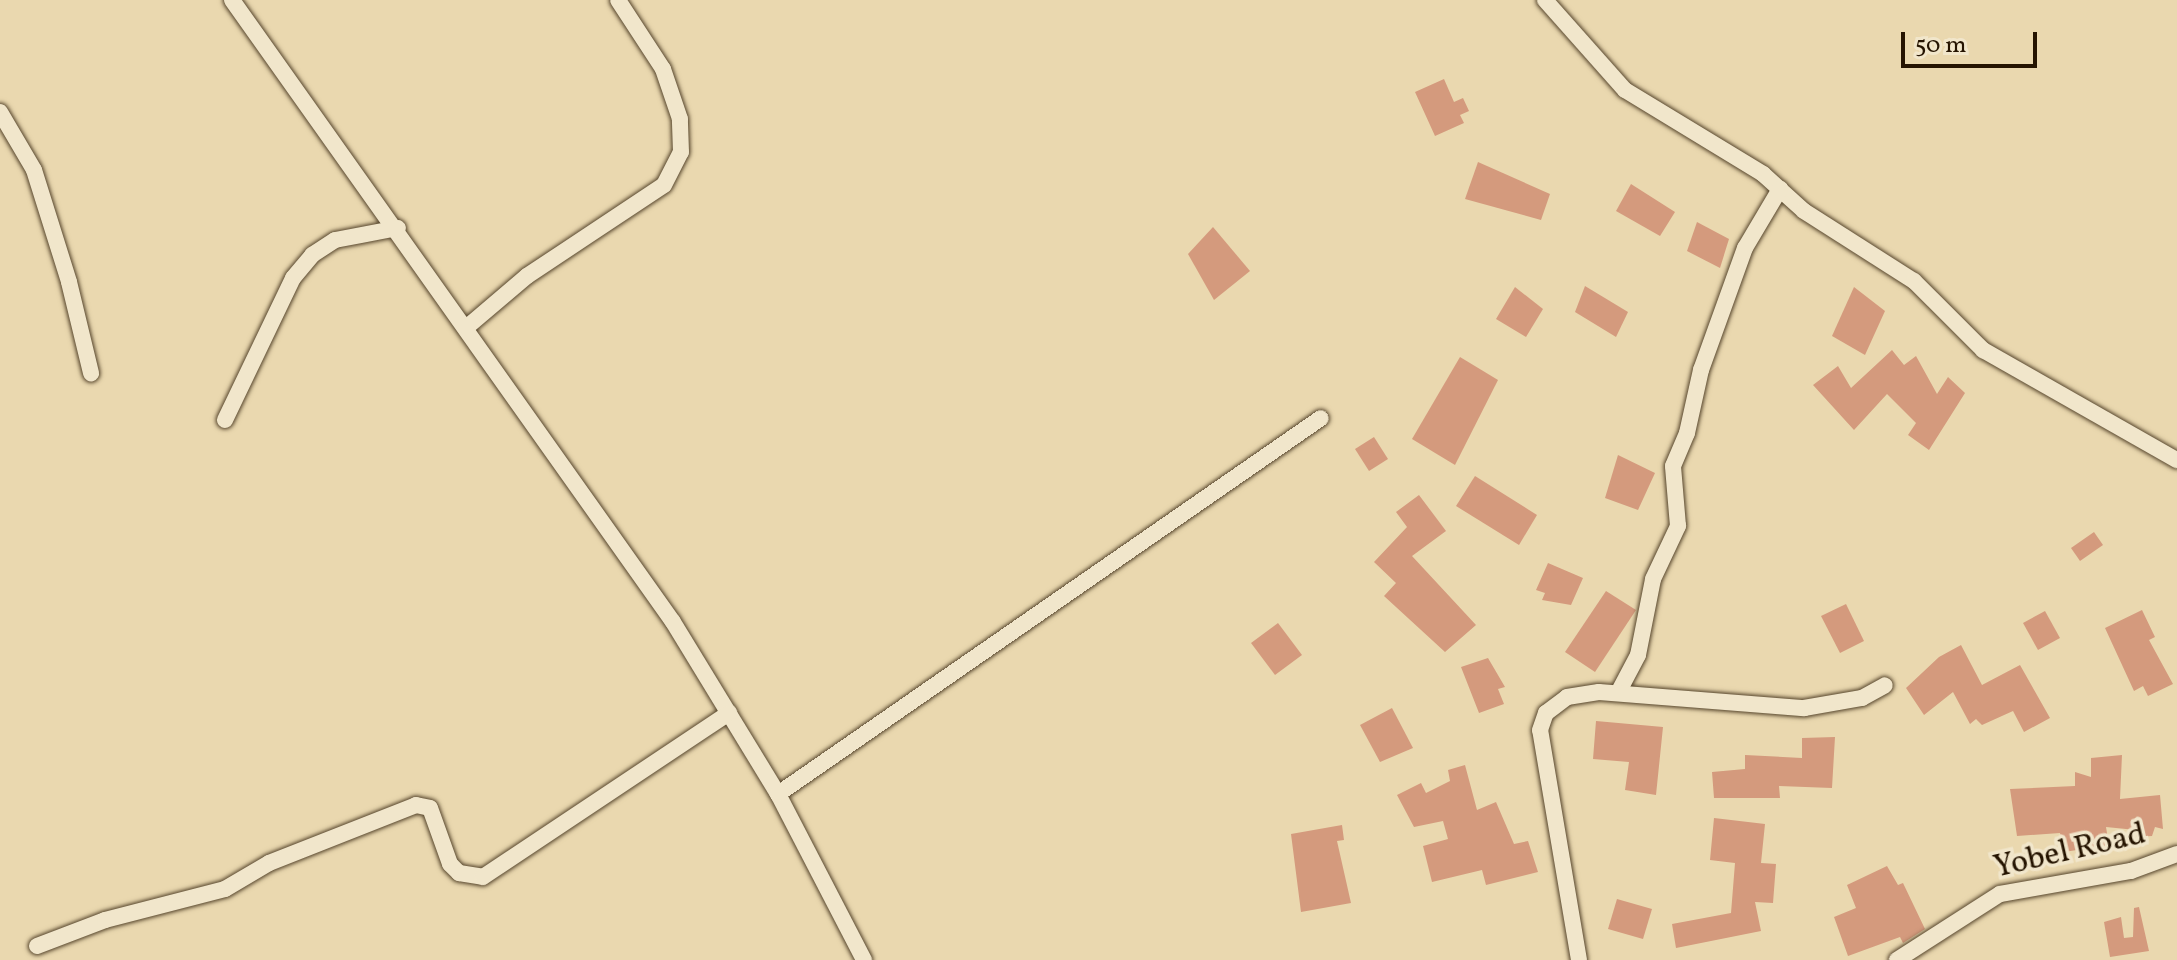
<!DOCTYPE html>
<html>
<head>
<meta charset="utf-8">
<style>
  body { margin:0 }
  #map { position:relative; width:2177px; height:960px; overflow:hidden; background:#ead8af; font-family:Vollkorn,serif }
  div>[style] { position:absolute }
  [style*='--x'] { left:calc(var(--x)*1px); top:calc(var(--y)*1px); width:calc(var(--w)*1px); rotate:calc(var(--a)*1deg) }
  .building>* { inset:0; background:#d49a7d }
  .roads { filter:drop-shadow(0 0 2px #56452c) drop-shadow(0 0 2px #56452c) }
  .minor>* { height:16px; margin:-8px; padding:0 8px; transform-origin:8px; border-radius:8px; background:#f1e6cb }
  span { translate:-50% -50%; white-space:nowrap; text-align:center; line-height:1.15; -webkit-text-stroke:7px #f1e6cb; paint-order:stroke }
  .street-label { font-size:32px; color:#251401 }
  .scale { position:absolute; left:1901px; top:32px; width:136px; height:36px; box-sizing:border-box; border:4px solid #251401; border-top:0; padding-left:10px; font-size:24px; line-height:28px; white-space:nowrap; color:#251401; -webkit-text-stroke:6px #f1e6cb; paint-order:stroke }
</style>
</head>
<body>
<div id="map">
  <div class="building">
    <div style="clip-path:polygon(1444px 79px,1454px 102px,1463px 98px,1469px 111px,1460px 115px,1464px 123px,1435px 136px,1415px 92px)"></div>
    <div style="clip-path:polygon(1478px 162px,1550px 194px,1541px 220px,1465px 199px)"></div>
    <div style="clip-path:polygon(1631px 184px,1675px 212px,1660px 236px,1616px 211px)"></div>
    <div style="clip-path:polygon(1697px 222px,1729px 239px,1720px 268px,1687px 251px)"></div>
    <div style="clip-path:polygon(1213px 227px,1250px 271px,1214px 300px,1188px 254px)"></div>
    <div style="clip-path:polygon(1585px 286px,1628px 312px,1616px 337px,1575px 312px)"></div>
    <div style="clip-path:polygon(1515px 287px,1543px 309px,1526px 337px,1496px 319px)"></div>
    <div style="clip-path:polygon(1854px 287px,1885px 311px,1865px 355px,1832px 336px)"></div>
    <div style="clip-path:polygon(1892px 350px,1904px 365px,1916px 356px,1937px 394px,1948px 377px,1965px 393px,1929px 450px,1908px 435px,1916px 423px,1887px 394px,1854px 430px,1813px 385px,1838px 366px,1851px 388px)"></div>
    <div style="clip-path:polygon(1460px 357px,1498px 380px,1455px 465px,1412px 439px)"></div>
    <div style="clip-path:polygon(1374px 437px,1388px 459px,1369px 471px,1355px 449px)"></div>
    <div style="clip-path:polygon(1618px 455px,1655px 473px,1638px 510px,1605px 498px)"></div>
    <div style="clip-path:polygon(1475px 476px,1537px 515px,1519px 545px,1456px 506px)"></div>
    <div style="clip-path:polygon(1419px 495px,1446px 531px,1412px 556px,1476px 625px,1445px 652px,1384px 596px,1396px 583px,1374px 562px,1407px 527px,1396px 512px)"></div>
    <div style="clip-path:polygon(2094px 532px,2103px 545px,2080px 561px,2071px 548px)"></div>
    <div style="clip-path:polygon(1548px 563px,1583px 578px,1571px 605px,1542px 600px,1545px 593px,1536px 590px)"></div>
    <div style="clip-path:polygon(1606px 591px,1636px 610px,1595px 672px,1565px 652px)"></div>
    <div style="clip-path:polygon(1846px 604px,1864px 641px,1840px 653px,1821px 616px)"></div>
    <div style="clip-path:polygon(2142px 610px,2155px 637px,2149px 640px,2173px 684px,2148px 696px,2143px 686px,2134px 691px,2105px 628px)"></div>
    <div style="clip-path:polygon(2045px 611px,2060px 638px,2038px 650px,2023px 623px)"></div>
    <div style="clip-path:polygon(1278px 623px,1302px 655px,1275px 675px,1251px 643px)"></div>
    <div style="clip-path:polygon(1961px 645px,1982px 685px,2020px 665px,2050px 718px,2024px 732px,2013px 711px,1982px 725px,1976px 719px,1970px 724px,1953px 692px,1924px 715px,1906px 688px,1939px 657px)"></div>
    <div style="clip-path:polygon(1488px 658px,1505px 687px,1498px 689px,1504px 704px,1479px 713px,1461px 667px)"></div>
    <div style="clip-path:polygon(1392px 708px,1413px 748px,1380px 762px,1360px 725px)"></div>
    <div style="clip-path:polygon(1596px 721px,1663px 727px,1656px 795px,1625px 790px,1629px 762px,1593px 759px)"></div>
    <div style="clip-path:polygon(1835px 737px,1832px 788px,1779px 786px,1780px 798px,1714px 798px,1712px 772px,1745px 769px,1745px 755px,1802px 758px,1802px 738px)"></div>
    <div style="clip-path:polygon(2122px 755px,2120px 799px,2160px 795px,2163px 829px,2155px 827px,2152px 836px,2136px 837px,2136px 830px,2106px 827px,2109px 845px,2064px 852px,2060px 833px,2017px 836px,2010px 789px,2075px 786px,2075px 772px,2091px 777px,2091px 758px)"></div>
    <div style="clip-path:polygon(1465px 765px,1477px 810px,1496px 802px,1514px 844px,1528px 841px,1538px 872px,1486px 885px,1482px 870px,1432px 882px,1423px 846px,1448px 839px,1443px 821px,1414px 827px,1397px 795px,1421px 783px,1426px 793px,1450px 781px,1448px 770px)"></div>
    <div style="clip-path:polygon(1714px 818px,1765px 824px,1761px 863px,1776px 864px,1773px 903px,1755px 902px,1761px 931px,1676px 948px,1672px 924px,1731px 913px,1735px 863px,1710px 860px)"></div>
    <div style="clip-path:polygon(1342px 825px,1344px 840px,1337px 841px,1351px 903px,1301px 912px,1291px 834px)"></div>
    <div style="clip-path:polygon(1887px 866px,1898px 885px,1903px 883px,1925px 929px,1903px 943px,1900px 937px,1848px 956px,1834px 917px,1856px 908px,1847px 885px)"></div>
    <div style="clip-path:polygon(1617px 899px,1652px 909px,1643px 939px,1608px 929px)"></div>
    <div style="clip-path:polygon(2139px 907px,2149px 951px,2110px 957px,2104px 922px,2121px 917px,2124px 938px,2133px 937px,2134px 908px)"></div>
  </div>
  <div class="roads">
    <div class="minor">
      <div style="--x:232;--y:0;--w:762;--a:54.66"></div>
      <div style="--x:673;--y:622;--w:202;--a:58.6"></div>
      <div style="--x:778;--y:794;--w:187;--a:62.6"></div>
      <div style="--x:1545;--y:0;--w:120;--a:48.4"></div>
      <div style="--x:1625;--y:90;--w:162;--a:31.3"></div>
      <div style="--x:1763;--y:174;--w:55;--a:42.1"></div>
      <div style="--x:1804;--y:211;--w:130;--a:32.5"></div>
      <div style="--x:1914;--y:281;--w:98;--a:45"></div>
      <div style="--x:1983;--y:350;--w:223;--a:29.6"></div>
      <div style="--x:0;--y:112;--w:67;--a:59.6"></div>
      <div style="--x:34;--y:170;--w:117;--a:72.6"></div>
      <div style="--x:69;--y:282;--w:94;--a:76.4"></div>
      <div style="--x:467;--y:327;--w:79;--a:-40.4"></div>
      <div style="--x:527;--y:276;--w:164;--a:-33.6"></div>
      <div style="--x:664;--y:185;--w:37;--a:-63"></div>
      <div style="--x:681;--y:152;--w:33;--a:-92"></div>
      <div style="--x:680;--y:119;--w:53;--a:-108.8"></div>
      <div style="--x:663;--y:69;--w:82;--a:-123.1"></div>
      <div style="--x:225;--y:420;--w:157;--a:-64.4"></div>
      <div style="--x:293;--y:278;--w:30;--a:-50"></div>
      <div style="--x:312;--y:255;--w:27;--a:-33"></div>
      <div style="--x:335;--y:240;--w:64;--a:-10.8"></div>
      <div style="--x:1618;--y:693;--w:43;--a:-62.2"></div>
      <div style="--x:1638;--y:655;--w:77;--a:-78.8"></div>
      <div style="--x:1653;--y:579;--w:59;--a:-64.7"></div>
      <div style="--x:1678;--y:526;--w:60;--a:-94.8"></div>
      <div style="--x:1673;--y:466;--w:36;--a:-67"></div>
      <div style="--x:1687;--y:433;--w:65;--a:-77.5"></div>
      <div style="--x:1701;--y:370;--w:130;--a:-70.2"></div>
      <div style="--x:1745;--y:248;--w:69;--a:-59.3"></div>
      <div style="--x:778;--y:794;--w:660;--a:-34.7"></div>
      <div style="--x:37;--y:946;--w:73;--a:-20.9"></div>
      <div style="--x:105;--y:920;--w:124;--a:-14.5"></div>
      <div style="--x:225;--y:889;--w:51;--a:-30.6"></div>
      <div style="--x:269;--y:863;--w:158;--a:-21.5"></div>
      <div style="--x:416;--y:805;--w:14;--a:12"></div>
      <div style="--x:430;--y:808;--w:59;--a:70.3"></div>
      <div style="--x:450;--y:864;--w:13;--a:45"></div>
      <div style="--x:459;--y:873;--w:24;--a:9"></div>
      <div style="--x:483;--y:877;--w:296;--a:-33.7"></div>
      <div style="--x:1579;--y:960;--w:233;--a:-99.6"></div>
      <div style="--x:1540;--y:730;--w:18;--a:-71"></div>
      <div style="--x:1546;--y:713;--w:26;--a:-37"></div>
      <div style="--x:1567;--y:697;--w:32;--a:-9"></div>
      <div style="--x:1599;--y:692;--w:206;--a:4.5"></div>
      <div style="--x:1804;--y:708;--w:59;--a:-9.8"></div>
      <div style="--x:1862;--y:698;--w:26;--a:-29"></div>
      <div style="--x:1897;--y:960;--w:122;--a:-32.7"></div>
      <div style="--x:2000;--y:894;--w:133;--a:-10"></div>
      <div style="--x:2131;--y:871;--w:49;--a:-20.3"></div>
    </div>
  </div>
  <div class="street-label">
    <span style="left:2070px;top:852px;rotate:-13deg">Yobel Road</span>
  </div>
  <div class="scale">50 m</div>
</div>
</body>
</html>
